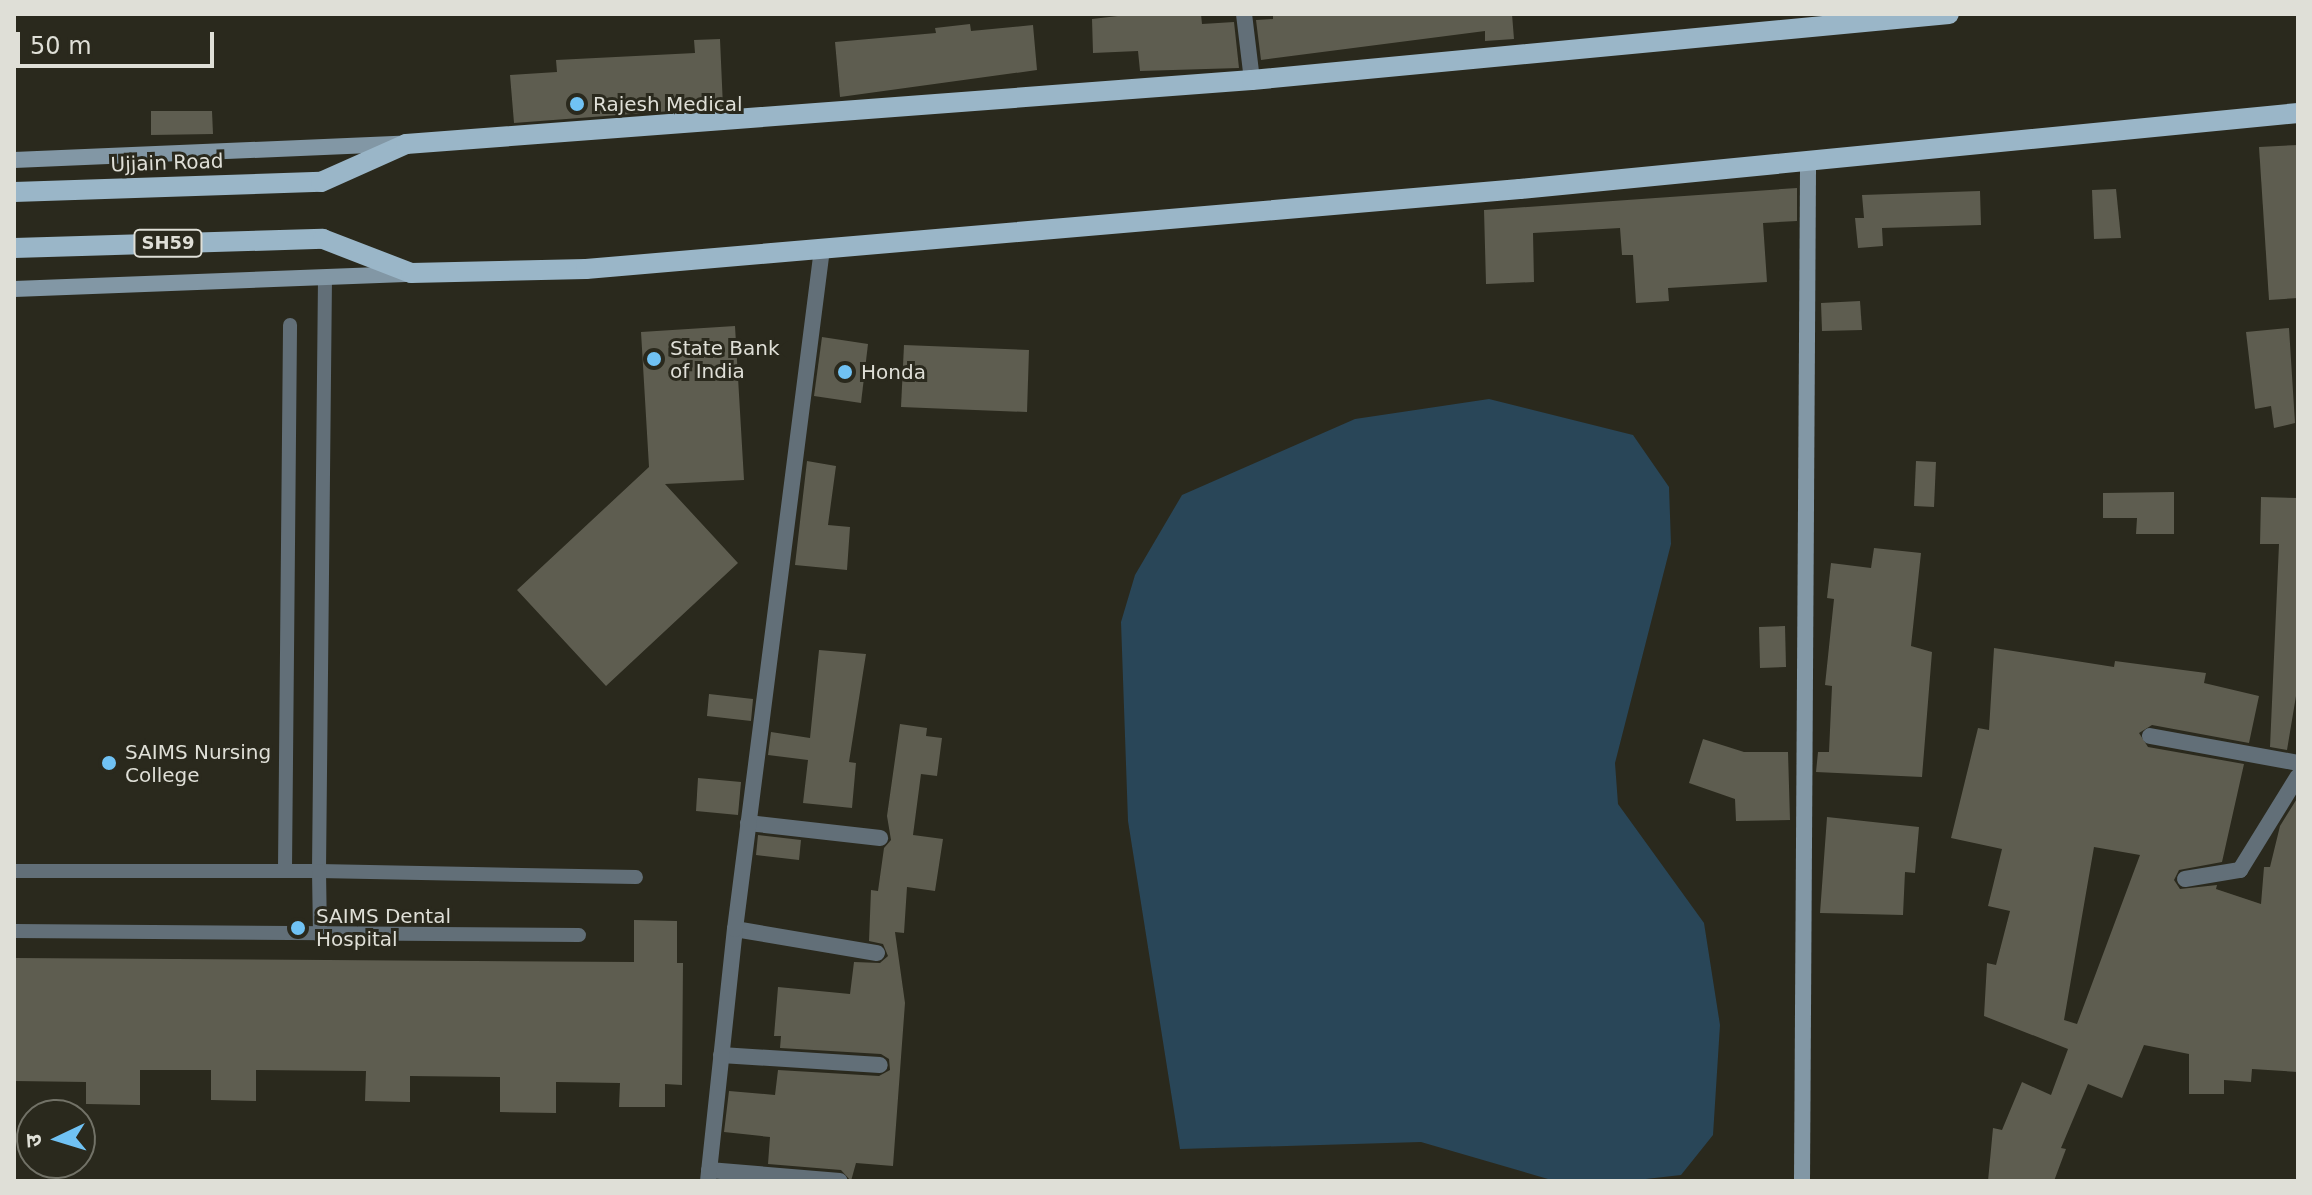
<!DOCTYPE html>
<html>
<head>
<meta charset="utf-8">
<style>
  body { margin:0 }
  #map { position:relative; width:2312px; height:1195px; overflow:hidden; background:#2a291d; font-family:"DejaVu Sans","Noto Sans Devanagari",sans-serif }
  div>[style] { position:absolute }
  [style*='--x'] { left:calc(var(--x)*1px); top:calc(var(--y)*1px); width:calc(var(--w)*1px); rotate:calc(var(--a)*1deg) }
  .water>* { inset:0; background:#294658 }
  .building>* { inset:0; background:#5e5d50 }
  .lane>* { height:14px; margin:-7px; padding:0 7px; transform-origin:7px; border-radius:7px; background:#626f78 }
  .street>* { height:16px; margin:-8px; padding:0 8px; transform-origin:8px; border-radius:8px; background:#626f78 }
  .secondary>* { height:16px; margin:-8px; padding:0 8px; transform-origin:8px; border-radius:8px; background:#8297a5 }
  .primary>* { height:20px; margin:-10px; padding:0 10px; transform-origin:10px; border-radius:10px; background:#9ab6c8 }
  .dots>* { width:22px; height:22px; translate:-50% -50%; box-sizing:border-box; border:4px solid #2a291d; border-radius:50% }
  span { translate:-50% -50%; white-space:nowrap; text-align:center; line-height:1.15; -webkit-text-stroke:6px #2a291d; paint-order:stroke }
  .shield-label span { padding:2px 6px; background:#2a291d; border:2px solid; border-radius:6px; -webkit-text-stroke-width:0 }
  .shield-label { font-size:18px; color:#dfdfd7; font-weight:700 }
  .poi-label { font-size:20px; color:#dfdfd7 }
  .left { translate:0 -50%; text-align:left }
  .street-label { font-size:20px; color:#dfdfd7 }
  .frame { position:absolute; inset:0; border:16px solid #dfdfd7; pointer-events:none }
  .north { position:absolute; left:16px; top:1099px; width:80px; height:80px; box-sizing:border-box; background:#2a291d; border:2px solid #727267; border-radius:50%; rotate:266deg; font-size:22px; font-weight:700; line-height:32px; text-align:center; color:#dfdfd7 }
  .north::after { content:''; display:block; margin:auto; width:28px; height:36px; background:#70c2f4; clip-path:polygon(50% 0,100% 100%,50% 72%,0 100%) }
  .scale { position:absolute; left:16px; top:32px; width:198px; height:36px; box-sizing:border-box; border:4px solid #dfdfd7; border-top:0; padding-left:10px; font-size:24px; line-height:28px; white-space:nowrap; color:#dfdfd7; -webkit-text-stroke:6px #2a291d; paint-order:stroke }
</style>
</head>
<body>
<div id="map">
  <div class="water">
    <div style="clip-path:polygon(1489px 399px,1633px 435px,1669px 487px,1671px 544px,1615px 763px,1618px 804px,1704px 923px,1720px 1025px,1713px 1135px,1681px 1175px,1637px 1180px,1548px 1179px,1421px 1142px,1180px 1149px,1128px 821px,1121px 622px,1135px 575px,1182px 495px,1355px 419px)"></div>
  </div>
  <div class="building">
    <div style="clip-path:polygon(1135px 14px,1201px 14px,1202px 24px,1234px 22px,1239px 68px,1140px 71px,1138px 51px,1093px 53px,1092px 19px)"></div>
    <div style="clip-path:polygon(1273px 14px,1512px 14px,1514px 39px,1485px 41px,1485px 31px,1261px 60px,1256px 20px,1273px 19px)"></div>
    <div style="clip-path:polygon(970px 24px,971px 31px,1033px 25px,1037px 70px,840px 97px,835px 42px,936px 33px,935px 28px)"></div>
    <div style="clip-path:polygon(720px 39px,723px 107px,514px 123px,510px 75px,557px 72px,556px 60px,695px 53px,694px 40px)"></div>
    <div style="clip-path:polygon(151px 111px,212px 111px,213px 134px,151px 135px)"></div>
    <div style="clip-path:polygon(2298px 145px,2298px 298px,2269px 300px,2259px 147px)"></div>
    <div style="clip-path:polygon(1797px 188px,1797px 221px,1763px 223px,1767px 282px,1668px 288px,1669px 301px,1636px 303px,1633px 255px,1622px 255px,1620px 228px,1533px 233px,1534px 282px,1486px 284px,1484px 210px)"></div>
    <div style="clip-path:polygon(2116px 189px,2121px 238px,2094px 239px,2092px 190px)"></div>
    <div style="clip-path:polygon(1980px 191px,1981px 225px,1882px 228px,1883px 246px,1858px 248px,1855px 218px,1864px 218px,1862px 195px)"></div>
    <div style="clip-path:polygon(1860px 301px,1862px 330px,1822px 331px,1821px 303px)"></div>
    <div style="clip-path:polygon(735px 326px,744px 480px,665px 484px,738px 563px,606px 686px,517px 590px,649px 467px,641px 332px)"></div>
    <div style="clip-path:polygon(2289px 328px,2295px 423px,2274px 428px,2271px 406px,2255px 409px,2246px 332px)"></div>
    <div style="clip-path:polygon(822px 337px,868px 344px,861px 403px,814px 396px)"></div>
    <div style="clip-path:polygon(904px 345px,1029px 350px,1027px 412px,901px 407px)"></div>
    <div style="clip-path:polygon(807px 461px,836px 466px,828px 525px,850px 527px,847px 570px,795px 565px)"></div>
    <div style="clip-path:polygon(1916px 461px,1936px 462px,1934px 507px,1914px 506px)"></div>
    <div style="clip-path:polygon(2174px 492px,2174px 534px,2136px 534px,2137px 518px,2103px 518px,2103px 493px)"></div>
    <div style="clip-path:polygon(2261px 497px,2298px 498px,2298px 684px,2287px 750px,2270px 747px,2279px 544px,2260px 544px)"></div>
    <div style="clip-path:polygon(1874px 548px,1921px 553px,1911px 646px,1932px 652px,1922px 777px,1816px 772px,1818px 752px,1829px 752px,1832px 686px,1825px 685px,1834px 599px,1827px 598px,1831px 563px,1871px 568px)"></div>
    <div style="clip-path:polygon(1785px 626px,1786px 667px,1760px 668px,1759px 627px)"></div>
    <div style="clip-path:polygon(evenodd,1994px 648px,2114px 667px,2115px 661px,2206px 673px,2204px 683px,2259px 696px,2249px 743px,2152px 725px,2139px 733px,2148px 747px,2244px 764px,2222px 862px,2179px 870px,2174px 880px,2180px 889px,2217px 885px,2216px 889px,2261px 904px,2264px 867px,2270px 867px,2280px 826px,2298px 797px,2298px 1072px,2252px 1069px,2251px 1082px,2224px 1080px,2224px 1094px,2189px 1094px,2189px 1054px,2144px 1045px,2122px 1098px,2088px 1084px,2061px 1148px,2066px 1149px,2054px 1181px,1988px 1181px,1993px 1128px,2002px 1130px,2022px 1082px,2051px 1095px,2068px 1049px,1984px 1016px,1987px 963px,1996px 965px,2010px 911px,1988px 906px,2002px 849px,1951px 838px,1978px 728px,1989px 730px,1994px 648px,2094px 847px,2140px 855px,2077px 1024px,2064px 1020px,2094px 847px)"></div>
    <div style="clip-path:polygon(819px 650px,866px 654px,849px 762px,856px 763px,852px 808px,803px 803px,808px 760px,768px 755px,771px 732px,810px 738px)"></div>
    <div style="clip-path:polygon(709px 694px,753px 699px,751px 721px,707px 716px)"></div>
    <div style="clip-path:polygon(900px 724px,927px 728px,926px 736px,942px 738px,937px 776px,921px 774px,913px 835px,943px 839px,935px 891px,907px 887px,904px 933px,895px 932px,905px 1003px,893px 1166px,856px 1163px,851px 1181px,841px 1170px,768px 1164px,770px 1137px,724px 1132px,729px 1091px,775px 1095px,778px 1070px,879px 1076px,890px 1070px,889px 1059px,881px 1054px,780px 1048px,781px 1036px,774px 1036px,778px 987px,850px 994px,854px 962px,880px 963px,888px 956px,883px 944px,869px 941px,871px 890px,878px 891px,884px 848px,891px 840px,887px 816px)"></div>
    <div style="clip-path:polygon(1703px 739px,1744px 752px,1788px 752px,1790px 820px,1736px 821px,1735px 799px,1689px 783px)"></div>
    <div style="clip-path:polygon(698px 778px,741px 782px,738px 815px,696px 811px)"></div>
    <div style="clip-path:polygon(1827px 817px,1919px 827px,1915px 873px,1905px 872px,1903px 915px,1820px 913px)"></div>
    <div style="clip-path:polygon(758px 835px,801px 840px,799px 860px,756px 855px)"></div>
    <div style="clip-path:polygon(634px 920px,677px 921px,677px 963px,683px 963px,682px 1085px,665px 1084px,665px 1107px,619px 1107px,620px 1083px,556px 1082px,556px 1113px,500px 1112px,500px 1077px,410px 1076px,410px 1102px,365px 1101px,366px 1071px,256px 1070px,256px 1101px,211px 1100px,211px 1070px,140px 1070px,140px 1105px,86px 1104px,86px 1082px,14px 1081px,14px 958px,634px 962px)"></div>
  </div>
  <div class="lane">
    <div style="--x:325;--y:278;--w:593;--a:90.58"></div>
    <div style="--x:319;--y:871;--w:317;--a:1.1"></div>
    <div style="--x:285;--y:869;--w:544;--a:-89.47"></div>
    <div style="--x:14;--y:871;--w:305;--a:0"></div>
    <div style="--x:319;--y:871;--w:65;--a:89.1"></div>
    <div style="--x:14;--y:931;--w:565;--a:0.41"></div>
  </div>
  <div class="street">
    <div style="--x:1244;--y:14;--w:66;--a:83.1"></div>
    <div style="--x:2150;--y:736;--w:150;--a:10.3"></div>
    <div style="--x:748;--y:823;--w:133;--a:6.5"></div>
    <div style="--x:2185;--y:879;--w:56;--a:-9.3"></div>
    <div style="--x:2240;--y:870;--w:110;--a:-58.3"></div>
    <div style="--x:735;--y:929;--w:144;--a:9.6"></div>
    <div style="--x:721;--y:1055;--w:159;--a:3.6"></div>
    <div style="--x:709;--y:1170;--w:131;--a:4.8"></div>
    <div style="--x:708;--y:1181;--w:253;--a:-83.9"></div>
    <div style="--x:735;--y:929;--w:686;--a:-82.71"></div>
  </div>
  <div class="secondary">
    <div style="--x:14;--y:160;--w:386;--a:-2.4"></div>
    <div style="--x:14;--y:289;--w:392;--a:-2.2"></div>
    <div style="--x:1802;--y:1181;--w:1020;--a:-89.66"></div>
  </div>
  <div class="primary">
    <div style="--x:14;--y:192;--w:307;--a:-1.9"></div>
    <div style="--x:321;--y:182;--w:93;--a:-24.1"></div>
    <div style="--x:406;--y:144;--w:848;--a:-4.33"></div>
    <div style="--x:1252;--y:80;--w:700;--a:-5.41"></div>
    <div style="--x:14;--y:248;--w:309;--a:-1.7"></div>
    <div style="--x:323;--y:239;--w:94;--a:21.1"></div>
    <div style="--x:411;--y:273;--w:175;--a:-1.3"></div>
    <div style="--x:586;--y:269;--w:937;--a:-4.9"></div>
    <div style="--x:1520;--y:189;--w:782;--a:-5.58"></div>
  </div>
  <div class="dots">
    <div style="left:577px;top:104px;background:#70c2f4"></div>
    <div style="left:654px;top:359px;background:#70c2f4"></div>
    <div style="left:845px;top:372px;background:#70c2f4"></div>
    <div style="left:109px;top:763px;background:#70c2f4"></div>
    <div style="left:298px;top:928px;background:#70c2f4"></div>
  </div>
  <div class="shield-label">
    <span style="left:168px;top:243px">SH59</span>
  </div>
  <div class="poi-label">
    <span class="left" style="left:593px;top:104px">Rajesh Medical</span>
    <span class="left" style="left:670px;top:360px">State Bank<br>of India</span>
    <span class="left" style="left:861px;top:372px">Honda</span>
    <span class="left" style="left:125px;top:764px">SAIMS Nursing<br>College</span>
    <span class="left" style="left:316px;top:928px">SAIMS Dental<br>Hospital</span>
  </div>
  <div class="street-label">
    <span style="left:167px;top:163px;rotate:-2deg">Ujjain Road</span>
  </div>
  <div class="frame"></div>
  <div class="north">उ</div>
  <div class="scale">50 m</div>
</div>
</body>
</html>
